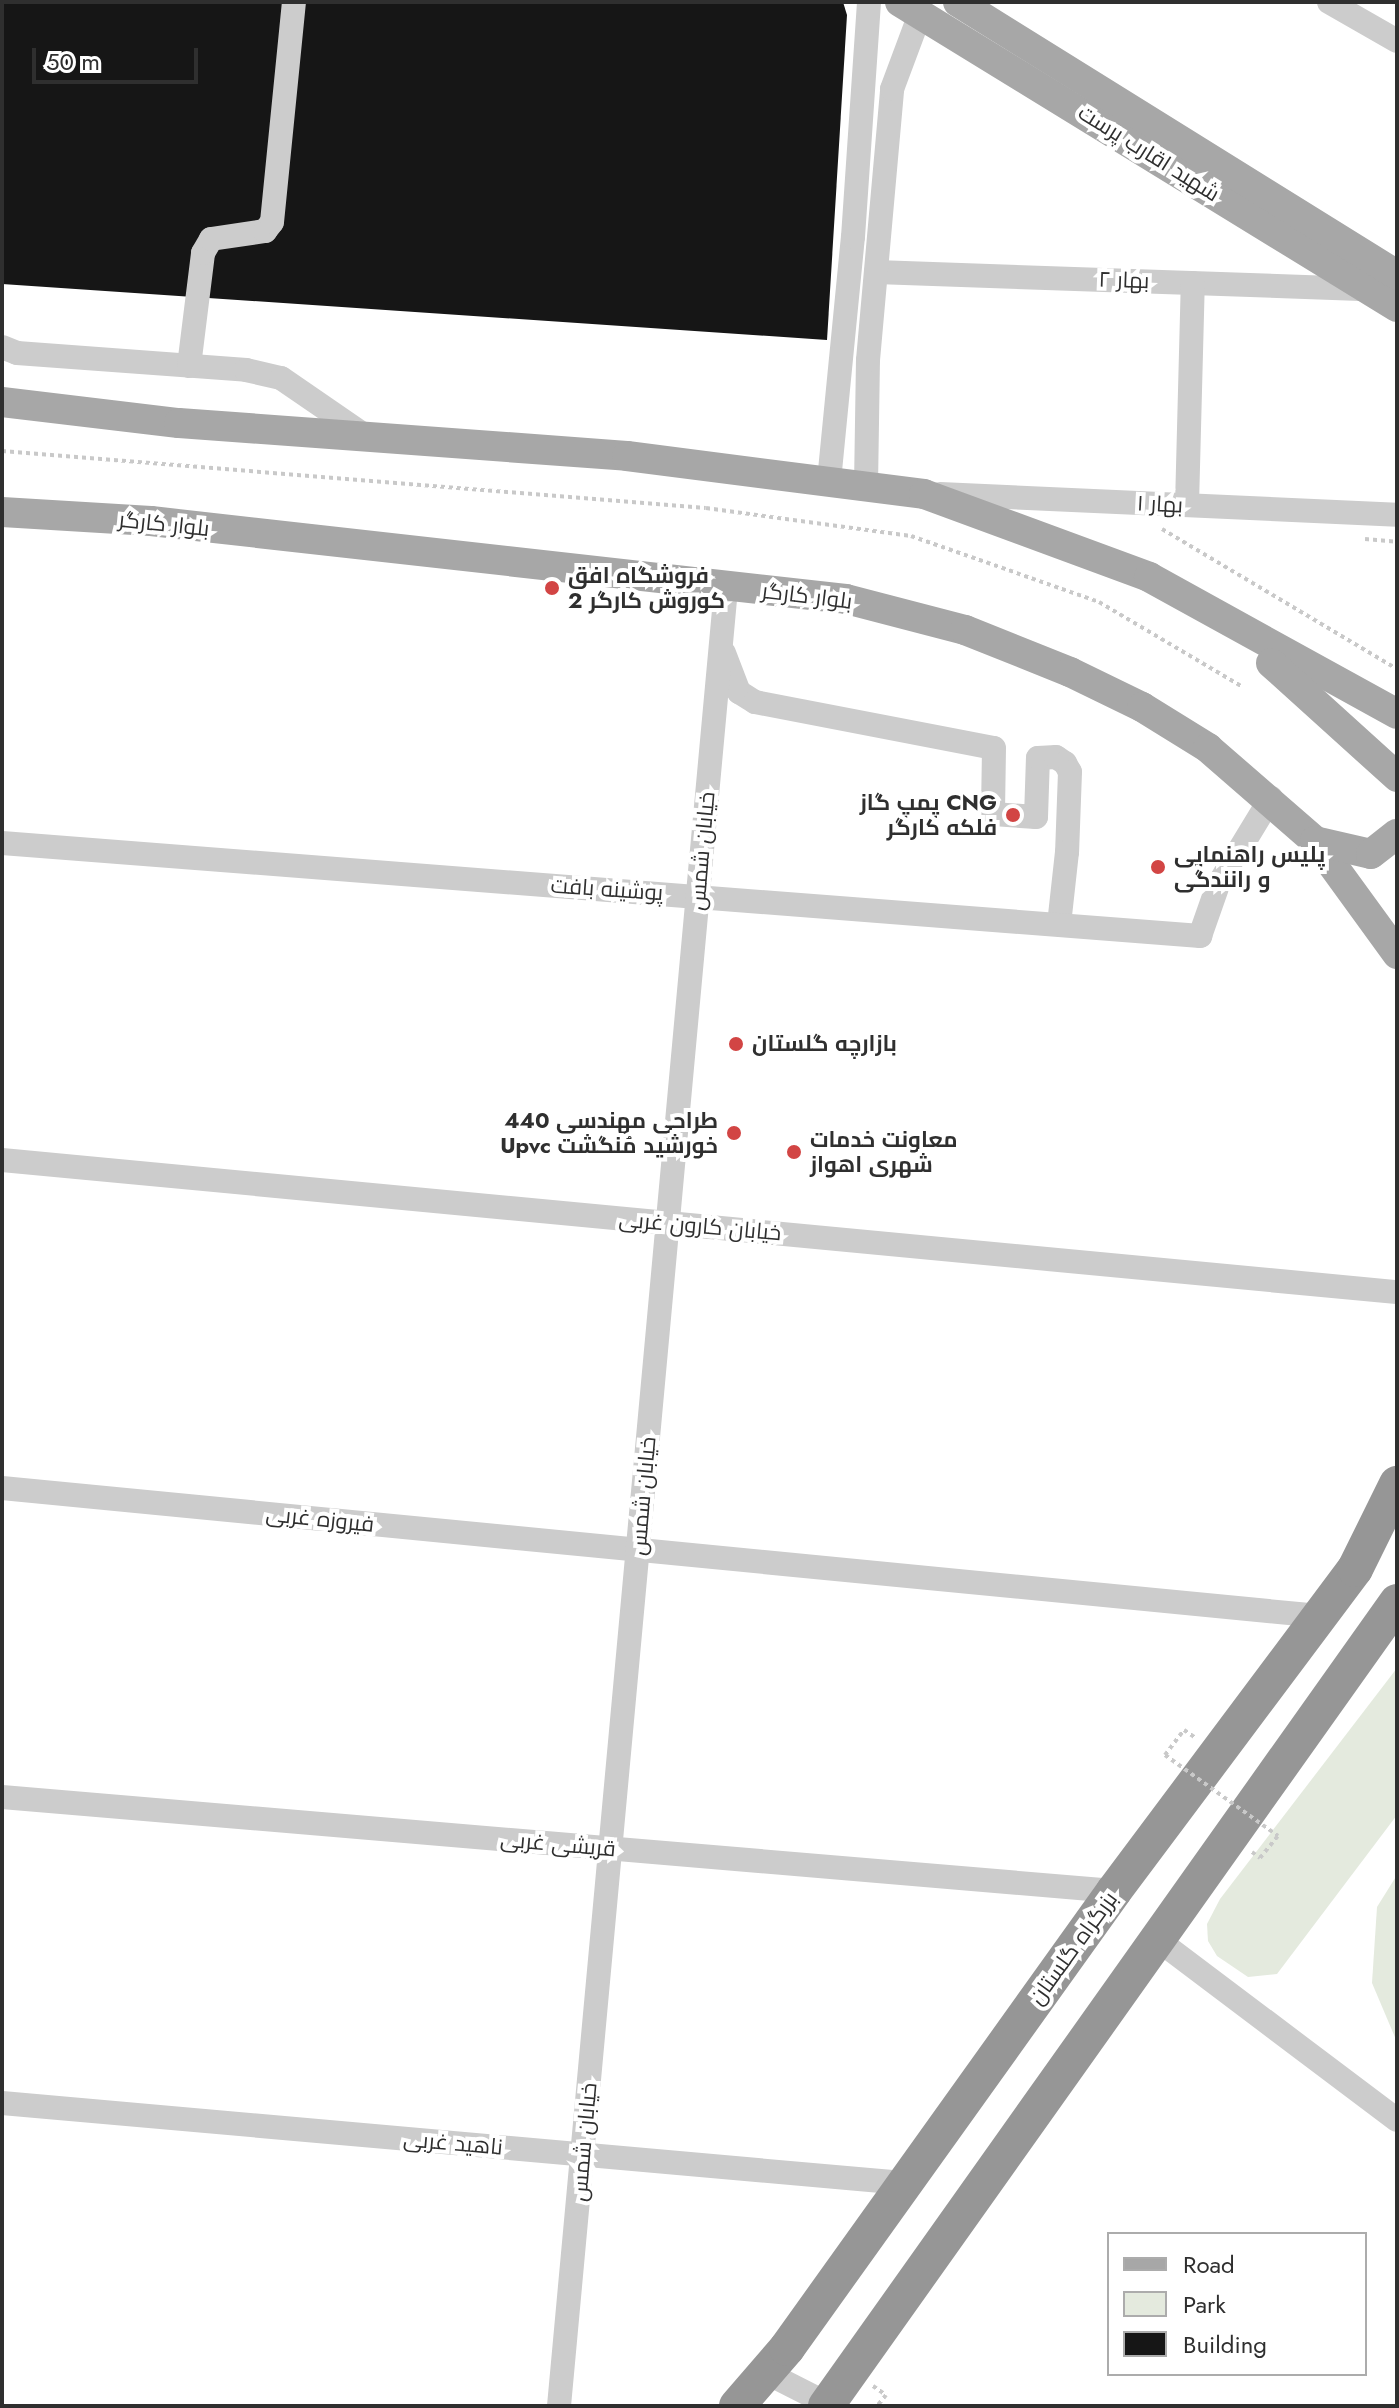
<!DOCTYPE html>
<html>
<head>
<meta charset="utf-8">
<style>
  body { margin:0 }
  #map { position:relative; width:1399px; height:2408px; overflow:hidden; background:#fff; font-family:Jost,Cairo,sans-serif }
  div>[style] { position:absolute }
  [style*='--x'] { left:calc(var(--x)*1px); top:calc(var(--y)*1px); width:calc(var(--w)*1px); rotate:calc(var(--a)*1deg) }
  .green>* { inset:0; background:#e4eade }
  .building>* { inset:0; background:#161616 }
  .path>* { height:4px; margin-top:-2px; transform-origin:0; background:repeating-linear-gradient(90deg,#c9c9c9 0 4px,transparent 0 8px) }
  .minor>* { height:24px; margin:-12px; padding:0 12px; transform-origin:12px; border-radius:12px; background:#ccc }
  .major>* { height:30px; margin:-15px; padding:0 15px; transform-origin:15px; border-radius:15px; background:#a7a7a7 }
  .highway>* { height:36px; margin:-18px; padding:0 18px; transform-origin:18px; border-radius:18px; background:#969696 }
  .path-bridge>* { height:4px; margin-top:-2px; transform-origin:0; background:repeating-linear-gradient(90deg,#c9c9c9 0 4px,transparent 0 8px) }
  .dots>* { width:22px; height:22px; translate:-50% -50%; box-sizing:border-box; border:4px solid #fff; border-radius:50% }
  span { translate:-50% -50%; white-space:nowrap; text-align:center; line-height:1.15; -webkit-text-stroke:8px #fff; paint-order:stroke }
  .street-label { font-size:22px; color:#2f2f2f }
  .poi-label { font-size:22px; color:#2f2f2f; font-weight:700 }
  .left { translate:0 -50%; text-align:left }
  .right { translate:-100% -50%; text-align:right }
  .frame { position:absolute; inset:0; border:4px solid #2f2f2f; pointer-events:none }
  .legend { position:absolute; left:1107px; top:2232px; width:260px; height:144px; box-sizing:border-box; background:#fff; border:2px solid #acacac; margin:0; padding:10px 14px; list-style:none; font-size:24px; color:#2f2f2f }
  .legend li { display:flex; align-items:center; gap:16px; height:40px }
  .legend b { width:40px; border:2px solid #acacac }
  .scale { position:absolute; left:32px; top:48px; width:166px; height:36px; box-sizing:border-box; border:4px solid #2f2f2f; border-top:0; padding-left:10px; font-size:24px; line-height:28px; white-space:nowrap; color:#2f2f2f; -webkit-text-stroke:6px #fff; paint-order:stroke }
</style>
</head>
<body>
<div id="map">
  <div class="green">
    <div style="clip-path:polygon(1397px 1668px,1397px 1815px,1277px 1974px,1248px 1977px,1217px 1956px,1208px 1941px,1207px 1924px,1220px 1899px)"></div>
    <div style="clip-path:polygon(1397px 1875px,1397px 2042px,1372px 1983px,1377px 1907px)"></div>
  </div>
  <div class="building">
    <div style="clip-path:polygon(2px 2px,843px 2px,847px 15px,827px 340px,2px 284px)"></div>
  </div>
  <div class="path">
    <div style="--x:2;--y:451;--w:706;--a:4.63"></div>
    <div style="--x:706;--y:508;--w:207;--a:7.8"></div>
    <div style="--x:911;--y:536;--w:199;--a:19.3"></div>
    <div style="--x:1099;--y:602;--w:165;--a:30.6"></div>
    <div style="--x:1162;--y:529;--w:274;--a:30.8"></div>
    <div style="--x:1365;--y:539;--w:32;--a:5"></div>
    <div style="--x:1165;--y:1755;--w:31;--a:-53"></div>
    <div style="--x:1184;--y:1730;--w:14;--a:34"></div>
    <div style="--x:1252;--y:1852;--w:10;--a:37"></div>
    <div style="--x:1260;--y:1858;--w:28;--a:-51"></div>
    <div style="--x:873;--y:2386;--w:16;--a:35"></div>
    <div style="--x:886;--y:2395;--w:14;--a:129"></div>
  </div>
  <div class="minor">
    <div style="--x:1329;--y:2;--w:78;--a:29.8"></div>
    <div style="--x:876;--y:272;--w:492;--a:2"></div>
    <div style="--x:2;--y:347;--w:16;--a:22"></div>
    <div style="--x:17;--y:353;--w:230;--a:4.2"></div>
    <div style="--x:246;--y:370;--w:36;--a:13"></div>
    <div style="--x:281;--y:378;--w:97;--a:34.5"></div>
    <div style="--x:189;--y:366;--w:114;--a:-82.9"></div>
    <div style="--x:203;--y:253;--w:16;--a:-60"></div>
    <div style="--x:211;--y:239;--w:55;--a:-8.4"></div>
    <div style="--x:265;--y:231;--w:11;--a:-52"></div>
    <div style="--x:272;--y:222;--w:221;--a:-84.3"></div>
    <div style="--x:829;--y:481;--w:245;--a:-84.4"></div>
    <div style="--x:853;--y:237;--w:236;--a:-86.1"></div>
    <div style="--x:866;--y:486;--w:126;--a:-89.1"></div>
    <div style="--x:868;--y:360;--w:272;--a:-84.9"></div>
    <div style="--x:892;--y:89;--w:80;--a:-69.5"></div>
    <div style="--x:940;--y:494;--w:457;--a:2.6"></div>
    <div style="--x:1187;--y:505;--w:222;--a:-88.5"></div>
    <div style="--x:724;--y:653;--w:42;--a:69"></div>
    <div style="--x:739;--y:692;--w:19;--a:32"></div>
    <div style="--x:755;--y:702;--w:243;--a:10.9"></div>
    <div style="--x:994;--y:748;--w:66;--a:90.9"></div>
    <div style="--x:993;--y:814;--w:43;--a:4"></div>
    <div style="--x:1036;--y:817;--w:59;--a:-88.1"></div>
    <div style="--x:1038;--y:758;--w:18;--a:-3"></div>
    <div style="--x:1056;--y:757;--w:11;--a:34"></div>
    <div style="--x:1065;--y:763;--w:10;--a:61"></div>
    <div style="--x:1070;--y:772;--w:80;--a:92.1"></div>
    <div style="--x:1067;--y:852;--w:73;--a:96.3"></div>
    <div style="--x:2;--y:843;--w:1202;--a:4.44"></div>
    <div style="--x:1200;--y:936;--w:54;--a:-70.6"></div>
    <div style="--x:1218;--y:885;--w:102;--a:-58.7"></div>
    <div style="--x:2;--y:1160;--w:1401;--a:5.41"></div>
    <div style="--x:2;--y:1488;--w:1324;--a:5.55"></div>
    <div style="--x:2;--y:1797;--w:1116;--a:4.83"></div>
    <div style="--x:1158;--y:1940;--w:299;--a:37"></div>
    <div style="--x:2;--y:2103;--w:905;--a:5.07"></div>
    <div style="--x:765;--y:2372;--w:75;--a:26.9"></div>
    <div style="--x:559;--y:2406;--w:1827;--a:-84.75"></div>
  </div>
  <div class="major">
    <div style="--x:900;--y:2;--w:583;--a:31.54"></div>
    <div style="--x:958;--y:2;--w:517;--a:31.88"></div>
    <div style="--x:2;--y:402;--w:178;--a:6.8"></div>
    <div style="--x:179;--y:423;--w:449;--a:4.2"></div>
    <div style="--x:627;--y:456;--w:299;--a:7.3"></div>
    <div style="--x:924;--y:494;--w:240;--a:20.2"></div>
    <div style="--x:1149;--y:577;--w:283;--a:28.9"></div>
    <div style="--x:2;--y:512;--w:149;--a:3.5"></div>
    <div style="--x:151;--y:521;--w:699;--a:6.4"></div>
    <div style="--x:846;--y:599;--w:123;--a:14.6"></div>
    <div style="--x:965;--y:630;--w:113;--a:21.8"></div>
    <div style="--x:1070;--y:672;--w:80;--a:25.9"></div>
    <div style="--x:1142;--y:707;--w:78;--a:31.8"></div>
    <div style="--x:1208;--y:748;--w:142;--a:41"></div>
    <div style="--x:1315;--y:841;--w:140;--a:54"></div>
    <div style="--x:1271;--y:663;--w:170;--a:42.1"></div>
    <div style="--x:1315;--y:841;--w:57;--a:13.1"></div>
    <div style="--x:1371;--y:854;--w:33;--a:-38"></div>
  </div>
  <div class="highway">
    <div style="--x:737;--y:2406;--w:77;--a:-49.2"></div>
    <div style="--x:787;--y:2348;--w:562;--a:-54.41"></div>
    <div style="--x:1114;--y:1891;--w:402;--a:-53.2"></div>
    <div style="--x:1355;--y:1569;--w:95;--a:-63.7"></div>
    <div style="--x:826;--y:2406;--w:986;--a:-54.62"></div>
  </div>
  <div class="path-bridge">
    <div style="--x:1165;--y:1755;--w:139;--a:35.6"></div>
  </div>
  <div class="dots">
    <div style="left:552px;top:588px;background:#d24544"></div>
    <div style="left:1013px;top:815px;background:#d24544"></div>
    <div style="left:1158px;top:867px;background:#d24544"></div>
    <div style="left:736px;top:1044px;background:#d24544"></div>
    <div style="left:734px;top:1133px;background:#d24544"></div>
    <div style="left:794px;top:1152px;background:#d24544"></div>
  </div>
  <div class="street-label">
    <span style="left:1149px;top:153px;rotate:32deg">شهید اقارب پرست</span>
    <span style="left:1124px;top:280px;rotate:2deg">بهار ۲</span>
    <span style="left:1160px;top:504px;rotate:3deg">بهار ۱</span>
    <span style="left:164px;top:524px;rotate:6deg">بلوار کارگر</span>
    <span style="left:807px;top:596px;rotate:7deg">بلوار کارگر</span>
    <span style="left:702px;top:851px;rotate:-85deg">خیابان شمس</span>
    <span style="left:607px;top:889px;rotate:4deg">پوشینه بافت</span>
    <span style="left:700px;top:1226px;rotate:5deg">خیابان کارون غربی</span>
    <span style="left:643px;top:1496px;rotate:-85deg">خیابان شمس</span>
    <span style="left:320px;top:1519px;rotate:6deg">فیروزه غربی</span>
    <span style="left:558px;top:1844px;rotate:5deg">قریشی غربی</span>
    <span style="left:1073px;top:1948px;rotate:-54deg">بزرگراه گلستان</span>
    <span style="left:584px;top:2142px;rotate:-85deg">خیابان شمس</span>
    <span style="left:453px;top:2143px;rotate:5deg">ناهید غربی</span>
  </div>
  <div class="poi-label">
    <span class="left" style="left:568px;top:588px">فروشگاه افق<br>کوروش کارگر 2</span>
    <span class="right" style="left:997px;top:815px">پمپ گاز CNG<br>فلکه کارگر</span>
    <span class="left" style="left:1174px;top:867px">پلیس راهنمایی<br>و رانندگی</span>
    <span class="left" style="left:752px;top:1044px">بازارچه گلستان</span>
    <span class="right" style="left:718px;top:1133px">طراحی مهندسی 440<br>Upvc خورشید مُنگشت</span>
    <span class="left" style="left:810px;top:1152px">معاونت خدمات<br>شهری اهواز</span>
  </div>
  <div class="frame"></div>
  <ul class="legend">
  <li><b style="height:10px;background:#a7a7a7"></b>Road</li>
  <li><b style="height:22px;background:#e4eade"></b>Park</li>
  <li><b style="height:22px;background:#161616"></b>Building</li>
  </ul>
  <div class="scale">50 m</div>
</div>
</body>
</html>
